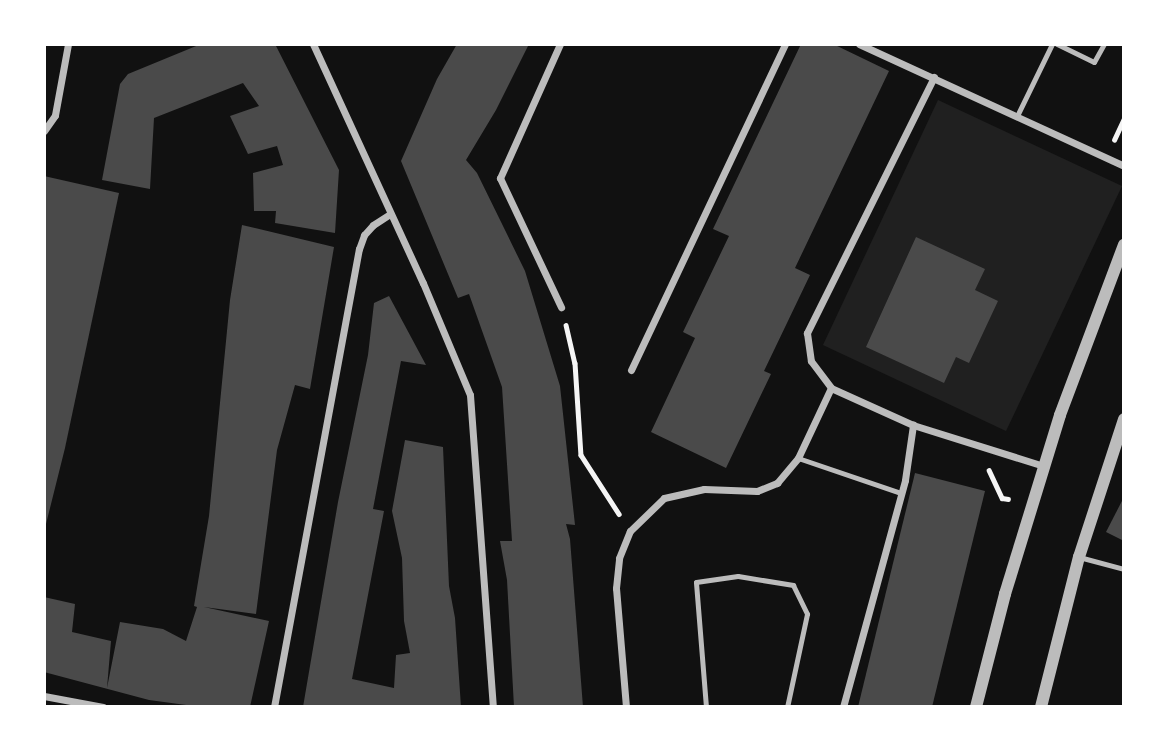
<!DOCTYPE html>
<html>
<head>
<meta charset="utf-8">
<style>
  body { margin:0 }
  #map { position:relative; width:1168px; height:751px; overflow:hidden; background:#111; font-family:"Work Sans",sans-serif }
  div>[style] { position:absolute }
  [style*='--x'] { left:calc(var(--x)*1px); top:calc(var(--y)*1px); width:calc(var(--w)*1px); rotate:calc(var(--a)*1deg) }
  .green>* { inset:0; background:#202020 }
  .building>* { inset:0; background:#4a4a4a }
  .path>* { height:4.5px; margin:-2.25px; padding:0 2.25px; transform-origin:2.25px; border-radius:2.25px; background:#f5f5f5 }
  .service>* { height:5px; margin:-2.5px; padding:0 2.5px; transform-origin:2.5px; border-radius:2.5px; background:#bcbcbc }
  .minor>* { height:7px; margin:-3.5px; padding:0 3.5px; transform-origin:3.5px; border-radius:3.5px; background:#bcbcbc }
  .tertiary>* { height:12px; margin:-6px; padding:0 6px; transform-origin:6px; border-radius:6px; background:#bcbcbc }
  span { translate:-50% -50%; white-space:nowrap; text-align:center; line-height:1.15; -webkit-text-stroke:6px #fff; paint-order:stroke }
  .frame { position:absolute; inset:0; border:46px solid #fff; pointer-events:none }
</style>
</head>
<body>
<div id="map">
  <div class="green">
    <div style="clip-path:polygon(938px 100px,1122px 186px,1006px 431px,823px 345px)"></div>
  </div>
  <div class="building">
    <div style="clip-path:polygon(201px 44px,275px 44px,339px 170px,335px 233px,275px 223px,276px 211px,254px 211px,253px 173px,283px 165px,277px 146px,248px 154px,230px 116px,259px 106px,243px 83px,154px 118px,150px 189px,102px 180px,120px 84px,128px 74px)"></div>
    <div style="clip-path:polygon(457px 44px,529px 44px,496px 110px,466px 160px,477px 173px,525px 271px,560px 386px,575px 525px,566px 524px,570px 539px,583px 707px,514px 707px,507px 580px,500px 541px,512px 541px,502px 387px,469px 294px,458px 298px,401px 161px,437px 79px)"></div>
    <div style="clip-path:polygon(801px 44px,833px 44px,889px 71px,795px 268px,810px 275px,764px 371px,771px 374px,726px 468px,651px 432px,695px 338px,683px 332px,729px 236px,713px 229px)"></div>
    <div style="clip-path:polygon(44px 176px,119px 193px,65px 448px,45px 528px)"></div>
    <div style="clip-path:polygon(242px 225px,334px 247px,310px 389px,295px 385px,277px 450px,256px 614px,204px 607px,269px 621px,250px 707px,201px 707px,149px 700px,44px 672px,44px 597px,75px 604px,72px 632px,111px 641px,107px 688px,120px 622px,163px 629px,186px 641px,197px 607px,194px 606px,209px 516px,230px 300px)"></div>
    <div style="clip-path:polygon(916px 237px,985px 269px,975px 290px,998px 301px,969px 363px,956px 357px,944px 383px,866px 347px)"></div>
    <div style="clip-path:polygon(389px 296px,426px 365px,401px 361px,373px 509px,384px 511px,352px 679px,394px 688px,396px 655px,410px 653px,404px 621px,402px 558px,392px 511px,405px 440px,443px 447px,449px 586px,455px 618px,461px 707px,303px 707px,338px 502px,368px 355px,374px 303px)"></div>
    <div style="clip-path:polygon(915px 473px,985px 491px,932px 707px,858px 707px)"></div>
    <div style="clip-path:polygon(1124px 497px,1124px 541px,1106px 532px)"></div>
  </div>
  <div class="path">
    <div style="--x:1114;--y:140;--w:23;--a:-65"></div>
    <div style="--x:566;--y:325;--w:39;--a:77"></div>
    <div style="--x:575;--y:363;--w:92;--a:86.3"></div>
    <div style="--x:581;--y:455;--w:70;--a:57.2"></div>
    <div style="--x:989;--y:470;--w:31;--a:65"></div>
    <div style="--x:1002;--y:498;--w:6;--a:9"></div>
  </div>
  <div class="service">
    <div style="--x:1057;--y:44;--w:41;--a:25.9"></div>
    <div style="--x:1094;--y:62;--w:21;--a:-61"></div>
    <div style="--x:1017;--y:116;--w:80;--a:-64.1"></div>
    <div style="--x:798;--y:458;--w:109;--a:18.8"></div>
    <div style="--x:1079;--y:557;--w:47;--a:14.9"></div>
    <div style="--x:706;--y:707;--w:125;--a:-94.6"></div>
    <div style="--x:696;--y:582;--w:42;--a:-8.1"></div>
    <div style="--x:738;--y:576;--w:56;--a:9.3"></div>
    <div style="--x:793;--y:585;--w:32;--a:64"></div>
    <div style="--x:807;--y:614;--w:95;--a:102.1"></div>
  </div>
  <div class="minor">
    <div style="--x:313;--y:44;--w:263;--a:65.3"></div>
    <div style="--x:423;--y:283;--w:121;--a:67.2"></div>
    <div style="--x:470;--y:395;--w:313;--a:85.8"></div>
    <div style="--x:560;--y:44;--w:147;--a:114.1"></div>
    <div style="--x:500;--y:178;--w:143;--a:64.7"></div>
    <div style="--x:859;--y:44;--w:292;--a:24.7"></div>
    <div style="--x:934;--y:77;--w:286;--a:116.4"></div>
    <div style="--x:807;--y:333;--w:28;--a:82"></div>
    <div style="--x:811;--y:361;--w:34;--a:53"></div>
    <div style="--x:831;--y:388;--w:90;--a:24.3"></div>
    <div style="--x:913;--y:425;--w:137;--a:17.4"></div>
    <div style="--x:44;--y:131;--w:19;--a:-55"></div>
    <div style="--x:55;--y:115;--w:72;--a:-79.6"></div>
    <div style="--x:631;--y:370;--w:361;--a:-64.7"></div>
    <div style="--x:44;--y:696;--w:60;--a:10.6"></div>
    <div style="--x:274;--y:707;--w:466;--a:-79.5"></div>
    <div style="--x:359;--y:249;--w:15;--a:-70"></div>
    <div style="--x:364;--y:235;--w:13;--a:-48"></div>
    <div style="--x:373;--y:225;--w:20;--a:-33"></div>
    <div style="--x:626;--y:707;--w:119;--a:-94.8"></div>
    <div style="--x:616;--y:588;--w:30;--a:-84"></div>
    <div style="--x:619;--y:558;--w:29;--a:-68"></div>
    <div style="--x:630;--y:531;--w:47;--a:-44.1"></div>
    <div style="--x:664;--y:498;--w:41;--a:-12.7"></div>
    <div style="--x:704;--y:489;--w:53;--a:2.2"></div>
    <div style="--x:757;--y:491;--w:22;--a:-22"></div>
    <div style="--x:777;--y:483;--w:33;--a:-50"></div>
    <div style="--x:798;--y:458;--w:77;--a:-64.8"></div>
    <div style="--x:843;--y:707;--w:235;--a:-74.7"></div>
    <div style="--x:905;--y:480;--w:56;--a:-81.7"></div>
  </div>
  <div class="tertiary">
    <div style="--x:976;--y:707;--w:117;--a:-75.6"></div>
    <div style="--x:1005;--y:594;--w:187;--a:-72.9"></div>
    <div style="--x:1060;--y:415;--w:182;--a:-69.4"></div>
    <div style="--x:1041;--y:707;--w:155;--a:-75.8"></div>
    <div style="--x:1079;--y:557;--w:145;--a:-71.9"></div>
  </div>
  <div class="frame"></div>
</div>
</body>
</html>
